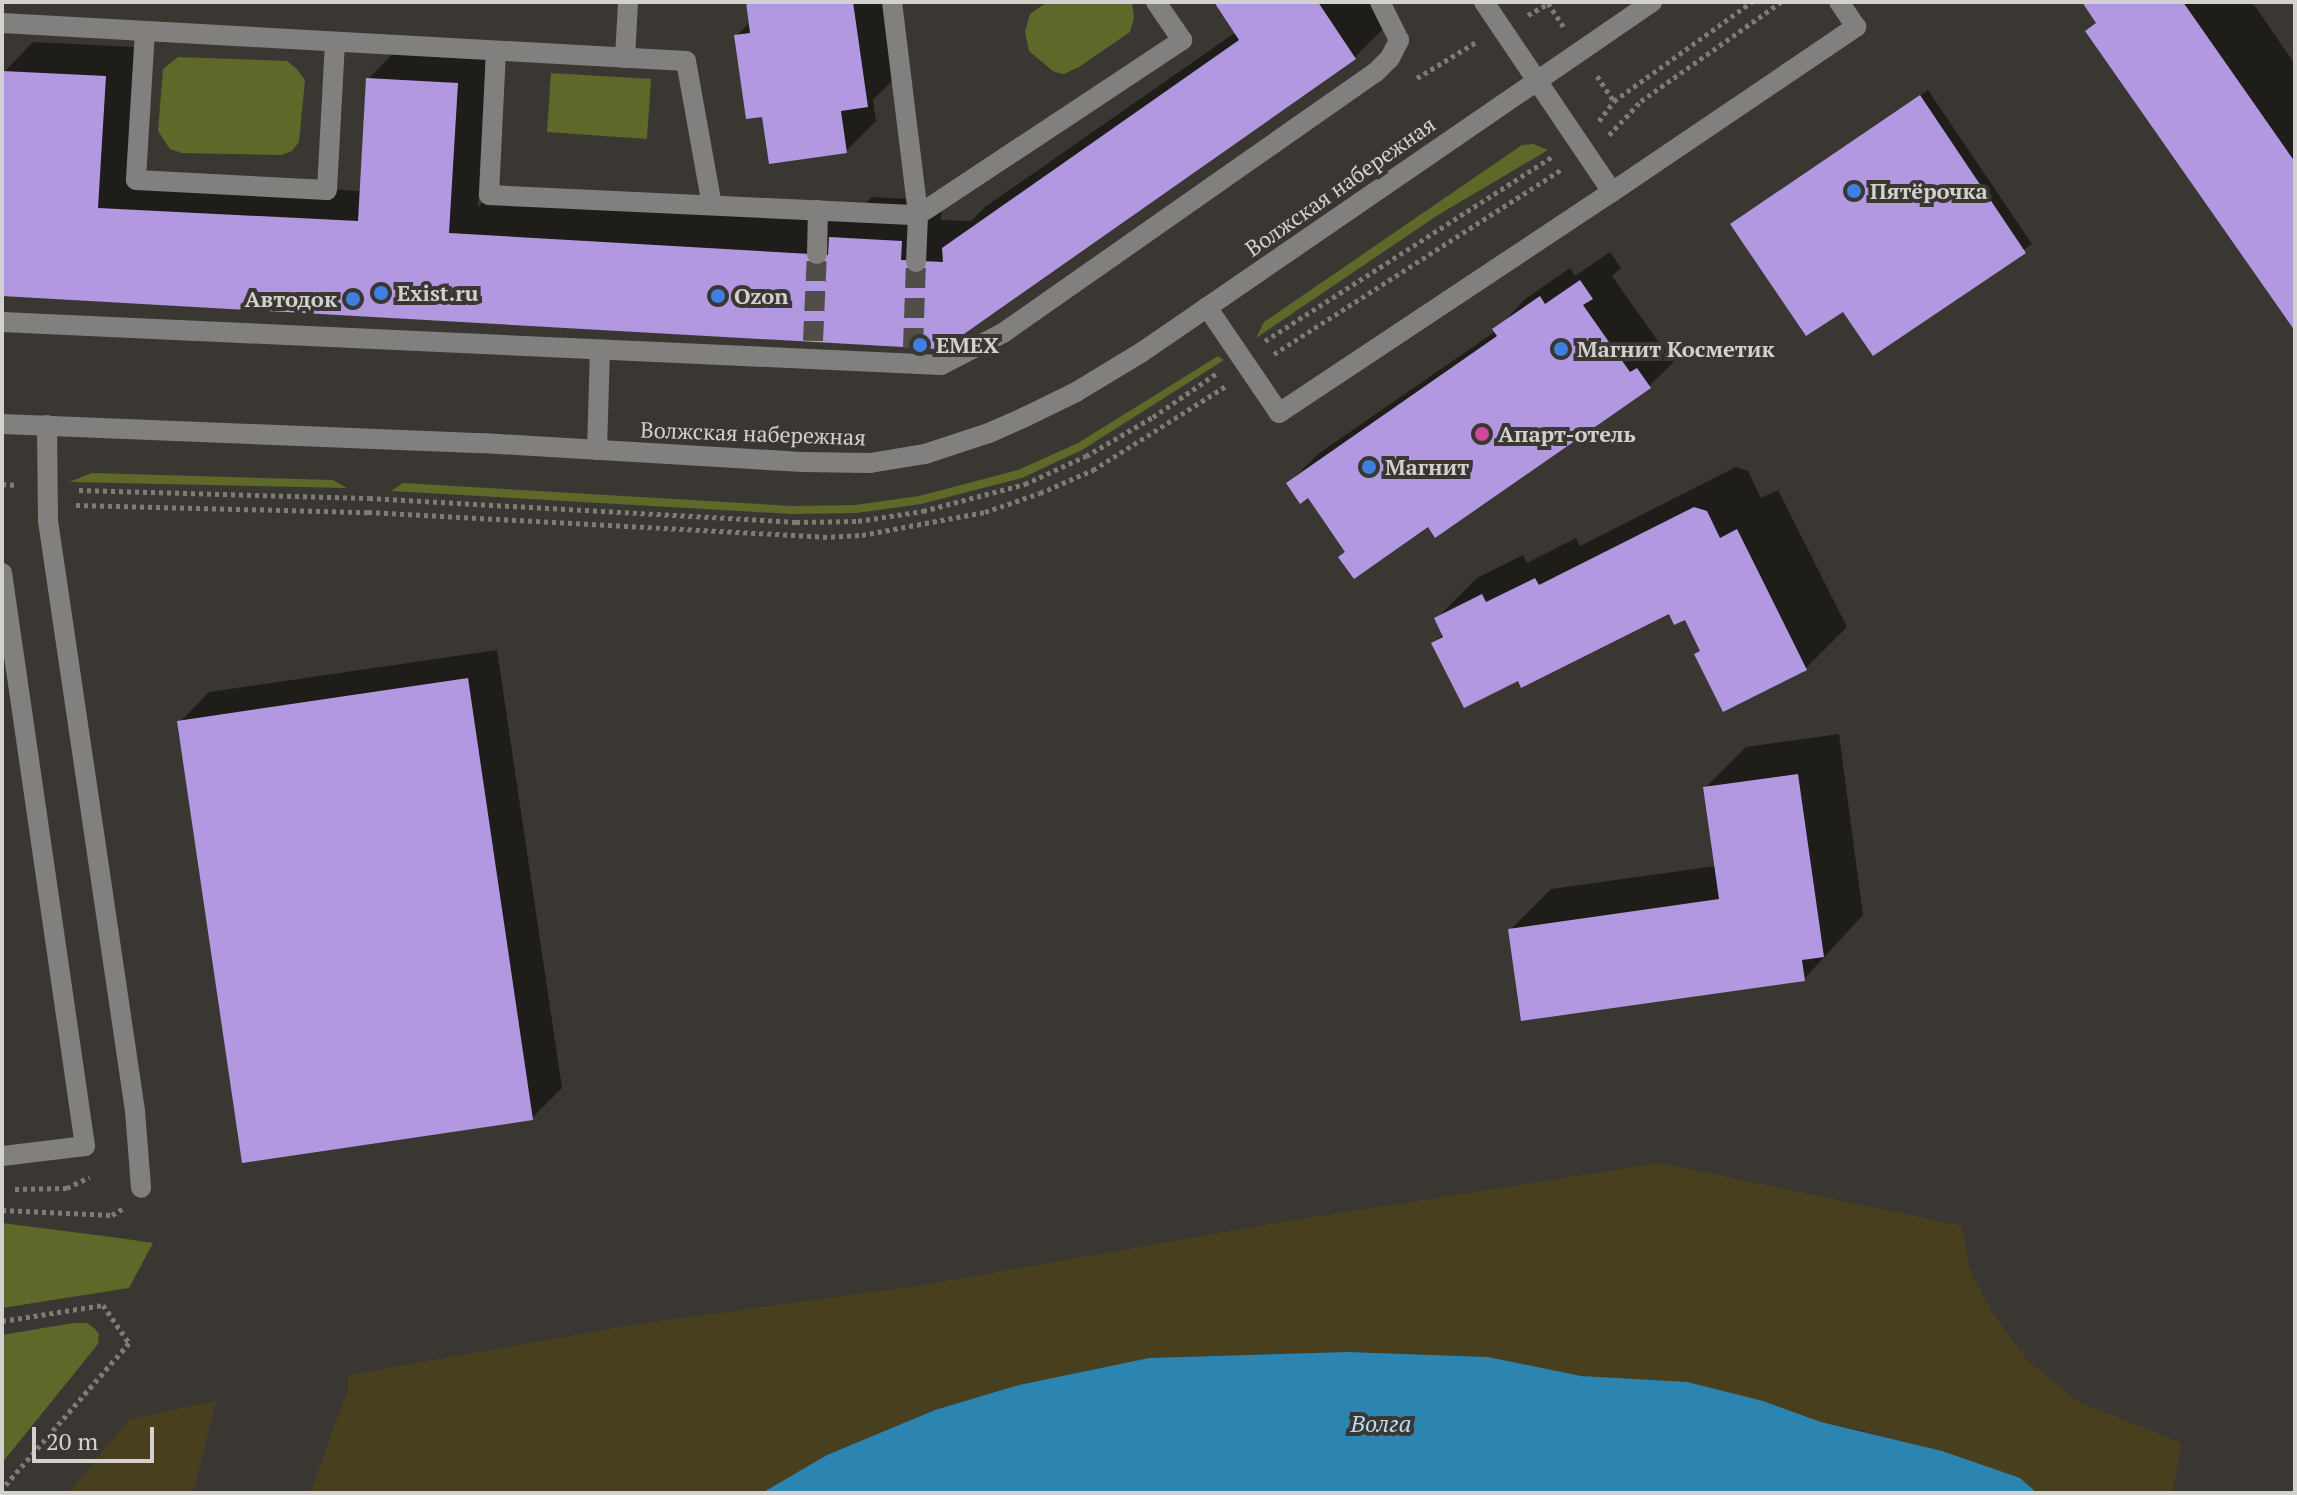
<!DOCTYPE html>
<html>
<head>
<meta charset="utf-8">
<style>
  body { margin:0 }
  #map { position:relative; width:2297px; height:1495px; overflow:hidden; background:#3a3732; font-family:"PT Serif",serif }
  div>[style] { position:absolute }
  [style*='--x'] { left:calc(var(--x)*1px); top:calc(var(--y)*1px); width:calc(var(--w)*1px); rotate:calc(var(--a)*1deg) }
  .green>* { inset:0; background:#5d6829 }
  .sand>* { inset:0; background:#473f1e }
  .water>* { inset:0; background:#2c85b1 }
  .shadow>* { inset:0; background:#0007 }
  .building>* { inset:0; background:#b298e0 }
  .minor-tunnel>* { height:20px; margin-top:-10px; transform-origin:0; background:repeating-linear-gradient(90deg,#514e49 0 20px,transparent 0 30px) }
  .path>* { height:5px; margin-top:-2.5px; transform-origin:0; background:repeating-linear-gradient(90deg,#7f7c78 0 4px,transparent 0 8px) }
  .minor>* { height:20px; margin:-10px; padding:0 10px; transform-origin:10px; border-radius:10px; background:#82807e }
  .dots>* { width:22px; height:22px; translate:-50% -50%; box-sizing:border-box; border:4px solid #3a3732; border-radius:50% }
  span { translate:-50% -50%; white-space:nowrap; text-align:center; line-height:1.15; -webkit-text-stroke:8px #3a3732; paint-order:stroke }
  .street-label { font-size:22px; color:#d3d1ce }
  .poi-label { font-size:22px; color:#d3d1ce; font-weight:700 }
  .left { translate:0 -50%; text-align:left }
  .right { translate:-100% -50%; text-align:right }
  .water-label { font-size:24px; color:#b6def7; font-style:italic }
  .frame { position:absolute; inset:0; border:4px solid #d3d1ce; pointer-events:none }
  .scale { position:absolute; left:32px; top:1427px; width:122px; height:36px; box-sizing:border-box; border:4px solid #d3d1ce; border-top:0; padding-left:10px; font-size:24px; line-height:28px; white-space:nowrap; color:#d3d1ce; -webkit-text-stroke:6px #3a3732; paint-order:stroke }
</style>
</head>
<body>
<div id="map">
  <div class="green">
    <div style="clip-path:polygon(1047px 2px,1132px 2px,1134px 18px,1130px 32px,1079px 67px,1064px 74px,1054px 72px,1029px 51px,1025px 32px,1030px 14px)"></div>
    <div style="clip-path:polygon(178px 57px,287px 61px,297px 69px,305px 80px,299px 142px,292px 151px,282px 155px,182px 153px,170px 149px,158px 131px,163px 69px)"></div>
    <div style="clip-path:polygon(551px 73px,651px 79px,647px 139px,547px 132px)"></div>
    <div style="clip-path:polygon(1533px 144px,1548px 150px,1438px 215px,1256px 338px,1264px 322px,1522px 145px)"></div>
    <div style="clip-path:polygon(1218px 356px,1224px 360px,1082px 450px,1022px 478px,921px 504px,857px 513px,792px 514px,391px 491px,403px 483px,793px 506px,855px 505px,919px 496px,1018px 470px,1078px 443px)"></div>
    <div style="clip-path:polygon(92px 473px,333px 480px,347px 488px,69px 482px)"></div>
    <div style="clip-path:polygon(2px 1223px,119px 1238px,153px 1243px,129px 1288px,2px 1308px)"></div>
    <div style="clip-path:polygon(73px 1323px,87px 1323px,95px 1329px,99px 1334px,98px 1344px,2px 1463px,2px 1335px)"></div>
  </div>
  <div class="sand">
    <div style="clip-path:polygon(1660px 1163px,1962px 1226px,1970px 1271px,1992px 1312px,2028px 1361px,2079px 1402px,2182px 1443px,2172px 1493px,2037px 1493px,2020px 1478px,1865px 1431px,1821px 1422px,1763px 1401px,1581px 1376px,1487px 1357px,1348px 1352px,1149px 1358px,1019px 1385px,935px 1410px,827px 1455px,762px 1493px,310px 1493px,348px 1389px,348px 1375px,638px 1324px,917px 1286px,1288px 1221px)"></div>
    <div style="clip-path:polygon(216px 1401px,193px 1493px,68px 1493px,130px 1419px)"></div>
  </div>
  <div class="water">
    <div style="clip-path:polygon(1348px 1352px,1488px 1357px,1581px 1376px,1687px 1382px,1763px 1401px,1821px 1422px,1942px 1451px,2020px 1478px,2037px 1493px,762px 1493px,827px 1455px,935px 1410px,1019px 1385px,1149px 1358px)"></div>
  </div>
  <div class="shadow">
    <div style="clip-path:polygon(748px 2px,886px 2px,897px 76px,873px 100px,876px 121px,846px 151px,764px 115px,736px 36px,751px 21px)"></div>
    <div style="clip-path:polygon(1216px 2px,1385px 2px,1395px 17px,1354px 58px,952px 332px,937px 347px,2px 294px,4px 72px,33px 42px,134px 47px,127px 179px,361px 191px,368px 79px,397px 49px,486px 54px,478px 207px,492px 193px,855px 214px,872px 197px,942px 201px,941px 220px,971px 221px,985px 207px,1236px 32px)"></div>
    <div style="clip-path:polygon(2084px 2px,2252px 2px,2295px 64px,2295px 328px,2088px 31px,2098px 21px)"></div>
    <div style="clip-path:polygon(1928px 90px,2032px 244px,1874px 353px,1844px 309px,1733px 224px)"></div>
    <div style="clip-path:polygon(1610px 252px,1621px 268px,1612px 276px,1660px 344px,1667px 340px,1679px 357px,1649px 386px,1428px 524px,1347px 551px,1309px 495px,1288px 484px,1318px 454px,1496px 331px,1524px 300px,1570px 268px,1575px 276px)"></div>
    <div style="clip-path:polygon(1736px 467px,1748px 471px,1761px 498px,1778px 490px,1847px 627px,1806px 668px,1702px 649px,1686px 617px,1670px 611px,1519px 678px,1434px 643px,1444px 633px,1436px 619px,1477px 578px,1523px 555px,1527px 563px,1576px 538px,1580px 546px)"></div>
    <div style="clip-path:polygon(497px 650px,562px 1088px,532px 1118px,180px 722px,209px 692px)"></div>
    <div style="clip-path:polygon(1839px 734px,1863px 915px,1804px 979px,1510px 930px,1551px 889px,1716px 866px,1705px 788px,1746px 747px)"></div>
  </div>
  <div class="building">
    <div style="clip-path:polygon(746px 2px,853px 2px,868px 107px,841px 111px,847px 153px,769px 164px,762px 117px,746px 119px,734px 35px,750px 33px)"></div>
    <div style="clip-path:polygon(1214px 2px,1318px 2px,1356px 59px,964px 334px,938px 334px,938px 349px,2px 296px,2px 71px,106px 76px,98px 208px,358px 221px,366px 78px,458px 83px,449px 233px,828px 255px,829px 237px,902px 241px,901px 260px,943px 262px,942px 248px,1239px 40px)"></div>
    <div style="clip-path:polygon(2082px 2px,2183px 2px,2295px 162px,2295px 331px,2085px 31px,2096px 23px)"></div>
    <div style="clip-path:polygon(1920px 95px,2026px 253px,1873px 356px,1843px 312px,1806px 336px,1730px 224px)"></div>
    <div style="clip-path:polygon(1580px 280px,1593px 299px,1583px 305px,1630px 372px,1637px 368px,1651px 388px,1435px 538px,1428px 527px,1354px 579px,1338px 557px,1345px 552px,1308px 498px,1300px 504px,1286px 483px,1497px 336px,1492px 329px,1540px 296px,1545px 304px)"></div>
    <div style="clip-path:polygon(1694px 507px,1707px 511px,1720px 538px,1737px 529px,1807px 670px,1723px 712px,1694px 654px,1700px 651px,1685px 620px,1674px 625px,1669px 614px,1521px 688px,1518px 681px,1464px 708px,1431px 643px,1443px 637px,1434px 618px,1482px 594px,1486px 602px,1535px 578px,1539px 585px)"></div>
    <div style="clip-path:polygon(468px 678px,533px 1120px,242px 1163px,177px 721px)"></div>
    <div style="clip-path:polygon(1798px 774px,1824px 957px,1802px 960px,1805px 981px,1521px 1021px,1508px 929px,1719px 899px,1703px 787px)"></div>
  </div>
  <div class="minor-tunnel">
    <div style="--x:813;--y:341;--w:87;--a:-87.4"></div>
    <div style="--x:913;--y:348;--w:86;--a:-88"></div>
  </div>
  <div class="path">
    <div style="--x:1548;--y:3;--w:30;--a:57"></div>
    <div style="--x:1528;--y:15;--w:26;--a:-29"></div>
    <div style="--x:1597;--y:76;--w:30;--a:56"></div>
    <div style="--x:1417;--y:78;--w:69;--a:-31.4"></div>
    <div style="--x:1599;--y:121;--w:25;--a:-53"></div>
    <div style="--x:1614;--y:101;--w:170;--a:-35.7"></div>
    <div style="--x:1609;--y:135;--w:47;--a:-46.7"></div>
    <div style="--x:1641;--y:101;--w:171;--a:-35.3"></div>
    <div style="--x:1265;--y:341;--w:342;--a:-32.7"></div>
    <div style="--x:1274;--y:354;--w:342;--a:-32.7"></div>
    <div style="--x:2;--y:484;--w:15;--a:4"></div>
    <div style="--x:79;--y:490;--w:290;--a:1.6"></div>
    <div style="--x:369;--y:498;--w:428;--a:3.2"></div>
    <div style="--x:796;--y:522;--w:62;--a:-0.9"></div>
    <div style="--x:858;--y:521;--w:66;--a:-8.7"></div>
    <div style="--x:923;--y:511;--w:106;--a:-14.8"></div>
    <div style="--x:1025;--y:484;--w:67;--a:-24.7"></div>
    <div style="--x:1086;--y:456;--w:78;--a:-30.2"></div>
    <div style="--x:1153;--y:417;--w:78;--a:-34.5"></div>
    <div style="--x:76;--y:505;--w:292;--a:1.4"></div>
    <div style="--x:368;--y:512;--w:456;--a:3.1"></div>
    <div style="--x:823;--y:537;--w:39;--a:-3"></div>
    <div style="--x:862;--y:535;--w:125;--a:-10.6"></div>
    <div style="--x:985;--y:512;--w:58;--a:-19.1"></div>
    <div style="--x:1040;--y:493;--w:58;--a:-23.5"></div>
    <div style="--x:1093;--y:470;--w:157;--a:-32.3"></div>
    <div style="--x:15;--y:1189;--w:52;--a:-1.1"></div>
    <div style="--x:67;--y:1188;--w:25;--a:-26"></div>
    <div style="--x:2;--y:1210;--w:110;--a:2.6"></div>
    <div style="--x:112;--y:1215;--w:12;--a:-31"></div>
    <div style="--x:2;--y:1321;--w:102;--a:-9"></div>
    <div style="--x:103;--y:1305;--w:46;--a:55.6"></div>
    <div style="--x:129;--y:1343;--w:194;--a:131"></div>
  </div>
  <div class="minor">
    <div style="--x:892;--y:2;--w:215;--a:83"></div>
    <div style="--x:918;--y:215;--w:47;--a:92.4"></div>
    <div style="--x:1484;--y:2;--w:229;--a:56"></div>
    <div style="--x:1612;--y:192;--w:295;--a:-34.1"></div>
    <div style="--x:1856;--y:27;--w:30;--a:-124"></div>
    <div style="--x:2;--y:23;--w:685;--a:3.18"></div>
    <div style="--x:686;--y:61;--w:146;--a:79.8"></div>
    <div style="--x:145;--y:31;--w:149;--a:93.5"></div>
    <div style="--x:136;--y:180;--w:191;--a:3"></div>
    <div style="--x:327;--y:190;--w:148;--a:-86.9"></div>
    <div style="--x:496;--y:51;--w:144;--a:92.8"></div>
    <div style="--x:489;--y:195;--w:429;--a:2.7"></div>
    <div style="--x:918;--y:215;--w:317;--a:-33.5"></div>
    <div style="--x:1182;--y:40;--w:46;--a:-124.4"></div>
    <div style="--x:625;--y:58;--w:56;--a:-86.9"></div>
    <div style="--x:817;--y:254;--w:44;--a:-88.7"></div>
    <div style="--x:1207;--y:307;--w:128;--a:55.8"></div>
    <div style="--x:1279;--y:413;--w:400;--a:-33.6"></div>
    <div style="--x:2;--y:322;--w:940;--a:2.62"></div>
    <div style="--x:941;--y:365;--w:70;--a:-27.3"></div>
    <div style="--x:1003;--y:333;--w:454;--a:-35"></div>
    <div style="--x:1375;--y:73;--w:21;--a:-45"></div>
    <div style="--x:1390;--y:58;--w:20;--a:-63"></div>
    <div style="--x:1399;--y:40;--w:42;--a:-116.6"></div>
    <div style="--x:2;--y:424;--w:480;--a:2.3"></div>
    <div style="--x:482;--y:443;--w:322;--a:3.4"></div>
    <div style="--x:803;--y:462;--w:67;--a:0.9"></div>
    <div style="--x:870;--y:463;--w:56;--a:-9.3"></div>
    <div style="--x:925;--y:454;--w:67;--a:-18.2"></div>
    <div style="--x:989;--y:433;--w:39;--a:-24"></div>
    <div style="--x:1025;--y:417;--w:57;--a:-26.1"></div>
    <div style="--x:1076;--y:392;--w:77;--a:-31.2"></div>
    <div style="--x:1142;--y:352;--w:619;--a:-34.46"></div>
    <div style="--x:47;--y:425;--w:96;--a:89.4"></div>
    <div style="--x:48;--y:521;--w:596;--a:81.61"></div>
    <div style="--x:135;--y:1111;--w:77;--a:85.5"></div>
    <div style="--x:597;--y:450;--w:99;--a:-88.3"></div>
    <div style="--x:2;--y:573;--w:579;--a:81.76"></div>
    <div style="--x:85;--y:1146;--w:84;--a:173.1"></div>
  </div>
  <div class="dots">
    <div style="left:1854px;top:191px;background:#3f7fe0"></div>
    <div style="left:381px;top:293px;background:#3f7fe0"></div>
    <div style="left:718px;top:296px;background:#3f7fe0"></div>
    <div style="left:353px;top:299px;background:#3f7fe0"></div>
    <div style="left:920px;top:345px;background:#3f7fe0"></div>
    <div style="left:1561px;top:349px;background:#3f7fe0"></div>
    <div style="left:1482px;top:434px;background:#d1479c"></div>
    <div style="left:1369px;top:467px;background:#3f7fe0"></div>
  </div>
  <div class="street-label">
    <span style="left:1340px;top:186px;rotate:-35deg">Волжская набережная</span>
    <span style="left:753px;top:433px;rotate:2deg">Волжская набережная</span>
  </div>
  <div class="poi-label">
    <span class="left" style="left:1870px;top:191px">Пятёрочка</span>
    <span class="left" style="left:397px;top:293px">Exist.ru</span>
    <span class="left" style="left:734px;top:296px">Ozon</span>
    <span class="right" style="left:337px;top:299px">Автодок</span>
    <span class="left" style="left:936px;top:345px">EMEX</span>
    <span class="left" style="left:1577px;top:349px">Магнит Косметик</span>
    <span class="left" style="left:1498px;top:434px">Апарт-отель</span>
    <span class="left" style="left:1385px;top:467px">Магнит</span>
  </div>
  <div class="water-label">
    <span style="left:1381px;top:1424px">Волга</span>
  </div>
  <div class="frame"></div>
  <div class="scale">20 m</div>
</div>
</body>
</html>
